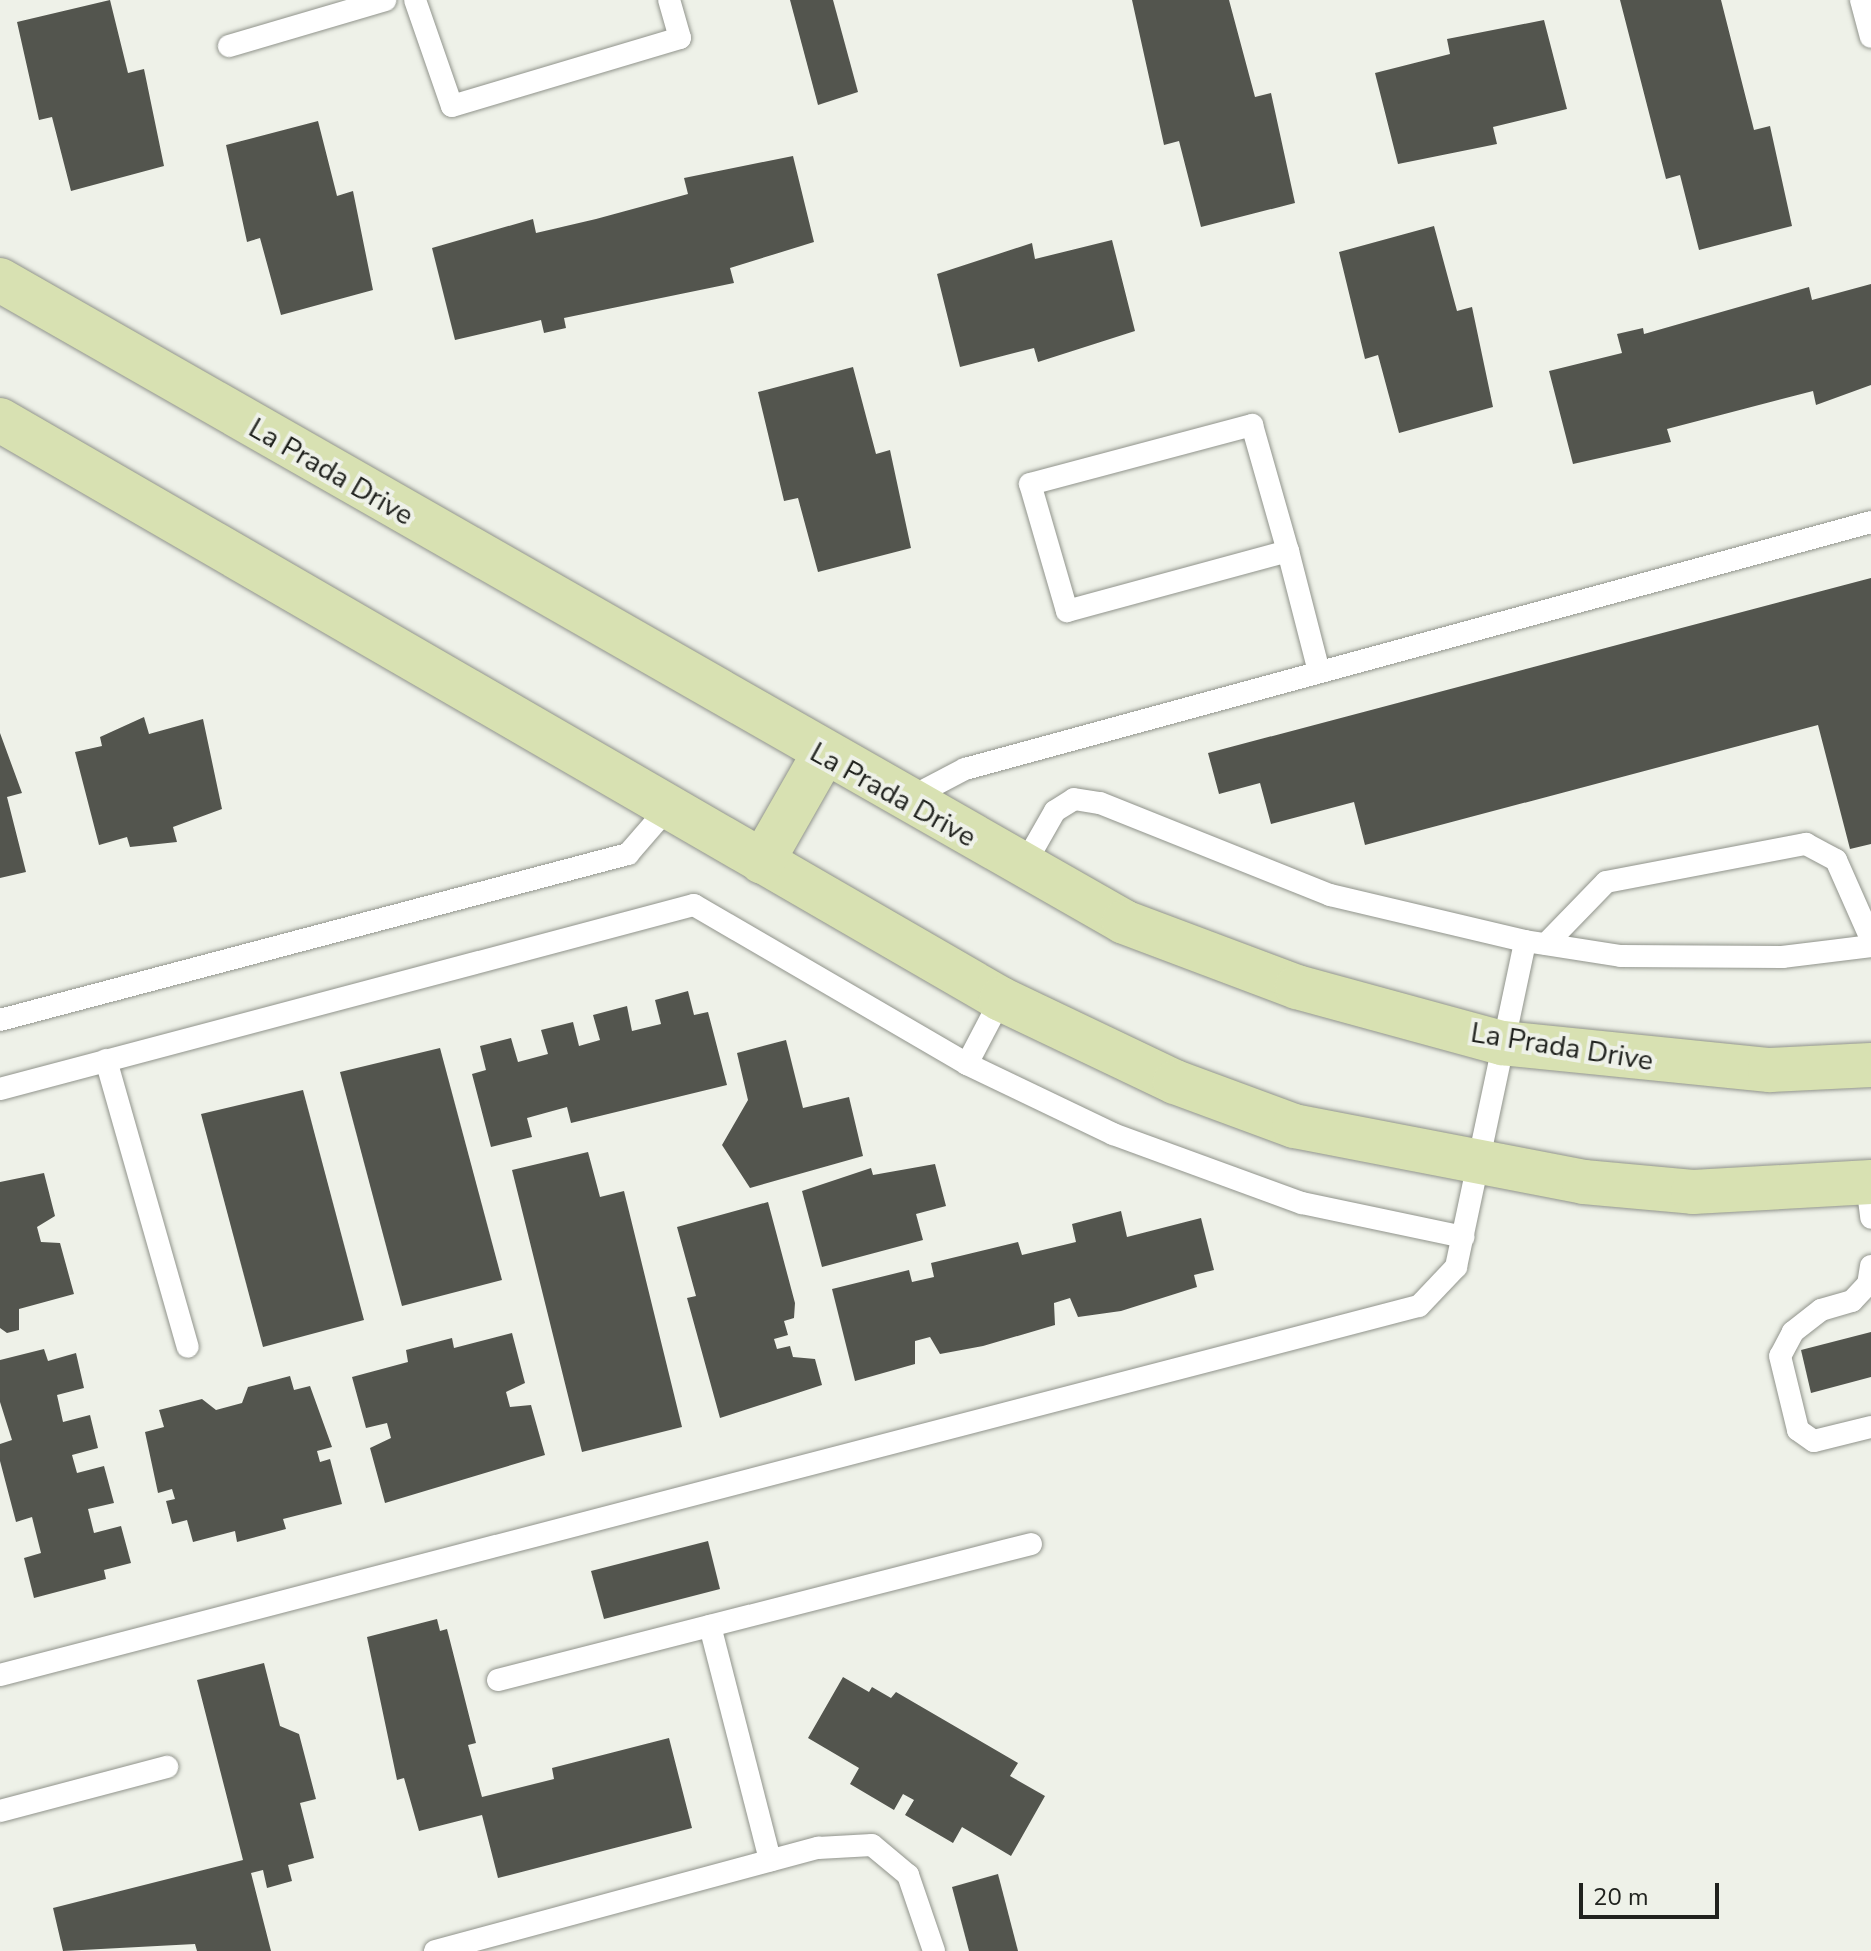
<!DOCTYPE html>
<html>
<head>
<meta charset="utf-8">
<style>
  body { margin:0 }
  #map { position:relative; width:1871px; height:1951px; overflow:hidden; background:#eef1e8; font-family:"Nunito Sans",sans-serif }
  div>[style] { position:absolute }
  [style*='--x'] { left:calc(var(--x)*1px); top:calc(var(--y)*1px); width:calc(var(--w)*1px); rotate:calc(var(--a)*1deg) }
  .building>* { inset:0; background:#53554e }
  .roads { filter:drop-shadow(0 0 2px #91948c) drop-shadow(0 0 2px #91948c) }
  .lane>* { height:22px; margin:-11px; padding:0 11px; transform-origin:11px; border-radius:11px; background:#fff }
  .secondary>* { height:44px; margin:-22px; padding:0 22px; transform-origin:22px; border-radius:22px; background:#d8e1b2 }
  span { translate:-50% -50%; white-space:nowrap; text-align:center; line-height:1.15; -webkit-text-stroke:8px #eef1e8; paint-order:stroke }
  .street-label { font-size:28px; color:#20221e }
  .scale { position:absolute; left:1579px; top:1883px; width:140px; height:36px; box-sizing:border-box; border:4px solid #20221e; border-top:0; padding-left:10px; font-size:24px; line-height:28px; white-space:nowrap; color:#20221e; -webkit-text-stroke:6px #eef1e8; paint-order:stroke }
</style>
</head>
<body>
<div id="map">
  <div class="building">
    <div style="clip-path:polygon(110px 0,128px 73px,144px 69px,164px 166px,71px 191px,52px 117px,39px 120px,17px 22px)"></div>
    <div style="clip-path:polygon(790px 0,833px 0,858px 92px,818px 105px)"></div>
    <div style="clip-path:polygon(1132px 0,1229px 0,1255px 97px,1271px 93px,1295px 203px,1201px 227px,1179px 141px,1164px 145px)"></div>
    <div style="clip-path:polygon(1620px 0,1721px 0,1754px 130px,1770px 126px,1792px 226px,1699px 250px,1680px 175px,1666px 179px)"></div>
    <div style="clip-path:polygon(1544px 20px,1567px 109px,1493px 127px,1497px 144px,1398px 164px,1375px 73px,1450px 54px,1447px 39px)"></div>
    <div style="clip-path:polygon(318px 121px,337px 196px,353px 191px,373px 290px,281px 315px,260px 238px,247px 242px,226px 145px)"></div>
    <div style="clip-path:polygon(793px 156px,814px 242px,730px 268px,734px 283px,564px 318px,566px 328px,544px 333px,541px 320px,455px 340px,432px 248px,533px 219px,536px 233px,596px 219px,688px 194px,684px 178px)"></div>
    <div style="clip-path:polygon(1434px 226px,1457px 311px,1472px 307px,1493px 407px,1399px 433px,1378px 355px,1365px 359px,1339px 252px)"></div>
    <div style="clip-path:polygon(1112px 240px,1135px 331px,1038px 362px,1034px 348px,960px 367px,937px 274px,1032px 243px,1035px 259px)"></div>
    <div style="clip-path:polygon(1871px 284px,1871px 385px,1816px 405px,1813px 391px,1667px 429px,1671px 442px,1573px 464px,1549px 371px,1622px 353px,1617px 334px,1643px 328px,1644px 334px,1809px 287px,1812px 300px)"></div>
    <div style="clip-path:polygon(853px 367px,876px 454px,890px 450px,911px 548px,818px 572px,798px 498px,784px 501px,758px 392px)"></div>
    <div style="clip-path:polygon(1871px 578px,1871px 844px,1850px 849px,1818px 725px,1365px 845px,1354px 802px,1271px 824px,1260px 783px,1219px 794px,1208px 753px)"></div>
    <div style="clip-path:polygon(144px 717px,149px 734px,203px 719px,222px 809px,173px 827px,177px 842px,130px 847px,127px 837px,99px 845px,75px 752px,102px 746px,100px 737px)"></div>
    <div style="clip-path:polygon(0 733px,22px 793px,7px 797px,26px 872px,0 878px)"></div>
    <div style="clip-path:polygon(688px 991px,694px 1015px,708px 1012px,727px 1085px,571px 1123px,567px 1107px,527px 1118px,532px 1137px,491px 1147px,472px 1074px,486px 1070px,480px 1046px,511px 1038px,518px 1062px,548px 1054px,541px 1030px,573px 1022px,579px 1046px,600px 1040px,593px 1015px,627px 1006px,632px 1031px,661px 1024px,655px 1000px)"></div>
    <div style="clip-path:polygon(786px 1040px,803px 1108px,849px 1097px,863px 1156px,750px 1188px,722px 1145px,748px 1100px,737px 1053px)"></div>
    <div style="clip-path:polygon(440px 1048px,502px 1280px,402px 1306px,340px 1072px)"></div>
    <div style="clip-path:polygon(303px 1090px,364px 1320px,263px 1347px,201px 1114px)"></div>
    <div style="clip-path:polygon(588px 1152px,600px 1197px,624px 1191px,682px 1427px,582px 1452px,512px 1170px)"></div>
    <div style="clip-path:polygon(935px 1164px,946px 1206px,916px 1214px,923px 1240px,822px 1267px,802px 1191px,871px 1168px,873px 1175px)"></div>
    <div style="clip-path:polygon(44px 1173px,55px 1216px,37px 1227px,41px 1242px,60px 1243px,74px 1294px,19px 1309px,19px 1330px,7px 1333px,0 1328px,0 1182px)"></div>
    <div style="clip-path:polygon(768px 1202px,795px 1303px,794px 1318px,784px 1321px,788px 1335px,774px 1339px,777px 1349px,790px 1346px,793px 1357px,815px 1359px,822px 1385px,720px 1418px,687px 1298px,696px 1296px,677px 1227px)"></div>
    <div style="clip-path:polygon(1121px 1211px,1127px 1237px,1201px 1218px,1214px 1270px,1194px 1275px,1197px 1287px,1121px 1311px,1078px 1317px,1070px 1298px,1054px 1303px,1055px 1325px,983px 1346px,940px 1354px,930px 1337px,915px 1341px,915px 1364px,855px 1381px,832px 1289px,909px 1270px,912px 1282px,934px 1277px,931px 1263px,1018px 1242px,1022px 1255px,1076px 1242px,1072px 1224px)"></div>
    <div style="clip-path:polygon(1871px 1332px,1871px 1377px,1811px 1393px,1801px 1350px)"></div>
    <div style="clip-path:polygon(512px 1333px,525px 1383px,506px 1392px,510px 1407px,531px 1405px,545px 1455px,385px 1503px,370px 1448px,391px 1438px,387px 1423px,366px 1428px,352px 1377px,408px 1362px,406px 1350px,452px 1338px,454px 1348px)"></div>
    <div style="clip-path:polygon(44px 1349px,48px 1361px,76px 1353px,84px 1388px,57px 1395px,63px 1422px,90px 1415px,98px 1448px,72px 1455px,77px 1473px,104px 1466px,114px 1503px,88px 1509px,94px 1533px,121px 1526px,131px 1563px,104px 1570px,106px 1579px,34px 1598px,24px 1558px,41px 1553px,32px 1517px,16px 1522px,0 1461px,0 1444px,12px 1440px,0 1402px,0 1360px)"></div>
    <div style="clip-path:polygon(290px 1376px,294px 1390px,310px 1386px,332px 1447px,317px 1451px,320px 1462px,330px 1459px,342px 1504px,283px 1519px,286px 1529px,237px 1542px,235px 1531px,193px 1542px,187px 1520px,172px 1524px,166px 1501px,175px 1499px,172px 1489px,158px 1493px,145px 1432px,164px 1427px,159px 1410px,202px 1399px,216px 1410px,242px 1403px,248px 1387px)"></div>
    <div style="clip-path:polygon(708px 1541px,720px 1589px,604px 1619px,591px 1571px)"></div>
    <div style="clip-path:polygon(437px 1619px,440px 1631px,447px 1629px,476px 1743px,468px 1745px,482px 1797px,554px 1779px,552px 1768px,669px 1738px,692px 1828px,498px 1878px,482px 1815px,419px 1831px,404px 1778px,397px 1780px,367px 1637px)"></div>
    <div style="clip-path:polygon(264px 1663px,280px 1726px,299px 1734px,316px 1799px,300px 1803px,314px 1858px,288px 1865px,292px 1881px,267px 1888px,263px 1870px,251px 1873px,271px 1951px,197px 1951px,195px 1944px,63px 1951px,53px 1908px,243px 1860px,197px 1680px)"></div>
    <div style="clip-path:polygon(843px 1677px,869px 1692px,872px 1687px,891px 1698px,896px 1692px,1018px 1763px,1010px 1776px,1045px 1796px,1011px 1856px,962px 1827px,953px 1843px,905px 1815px,914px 1800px,903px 1794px,894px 1810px,850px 1784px,859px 1768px,808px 1738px)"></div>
    <div style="clip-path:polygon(998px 1874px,1018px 1951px,969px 1951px,952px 1887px)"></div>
  </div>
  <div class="roads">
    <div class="lane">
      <div style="--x:415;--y:0;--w:112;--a:70.8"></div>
      <div style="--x:452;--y:106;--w:238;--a:-16.6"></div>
      <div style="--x:680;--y:38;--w:40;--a:-106"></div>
      <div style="--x:1861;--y:0;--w:38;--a:75"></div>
      <div style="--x:229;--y:46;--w:163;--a:-16.4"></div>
      <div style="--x:1288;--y:551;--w:229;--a:164.8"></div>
      <div style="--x:1067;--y:611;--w:132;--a:-106.2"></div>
      <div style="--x:1030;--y:484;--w:230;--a:-14.9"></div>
      <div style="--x:1252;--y:425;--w:131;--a:74.1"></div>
      <div style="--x:1288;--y:551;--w:125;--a:75.6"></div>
      <div style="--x:904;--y:801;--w:69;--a:-27.7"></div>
      <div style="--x:965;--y:769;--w:939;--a:-15.25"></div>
      <div style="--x:1023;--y:867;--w:64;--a:-60.3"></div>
      <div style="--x:1055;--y:811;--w:22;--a:-32"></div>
      <div style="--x:1074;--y:799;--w:26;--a:9"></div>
      <div style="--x:1100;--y:803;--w:248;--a:21.8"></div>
      <div style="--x:1330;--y:895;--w:200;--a:13.3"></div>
      <div style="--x:1525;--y:941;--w:97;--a:8.9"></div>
      <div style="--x:1621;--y:956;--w:161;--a:0.4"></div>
      <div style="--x:1782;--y:957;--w:90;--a:-7"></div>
      <div style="--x:1546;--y:944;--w:86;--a:-45.9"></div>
      <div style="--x:1606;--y:882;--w:204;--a:-10.8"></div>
      <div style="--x:1806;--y:844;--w:34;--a:28"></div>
      <div style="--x:1836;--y:860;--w:86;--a:66.1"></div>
      <div style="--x:0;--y:1020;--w:650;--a:-14.81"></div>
      <div style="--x:628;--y:854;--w:60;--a:-49.1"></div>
      <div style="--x:106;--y:1060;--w:298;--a:74.1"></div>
      <div style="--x:967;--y:1064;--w:73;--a:-62.4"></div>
      <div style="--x:0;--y:1089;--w:718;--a:-14.85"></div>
      <div style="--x:694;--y:905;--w:316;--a:30.2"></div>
      <div style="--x:967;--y:1064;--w:162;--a:25.6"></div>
      <div style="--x:1113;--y:1134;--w:201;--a:20.1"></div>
      <div style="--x:1302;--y:1203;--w:165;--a:11.9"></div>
      <div style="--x:1867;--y:1183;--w:35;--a:83"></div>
      <div style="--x:1871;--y:1266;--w:18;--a:99"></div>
      <div style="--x:1868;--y:1284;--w:23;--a:133"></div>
      <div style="--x:1852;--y:1301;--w:32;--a:164"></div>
      <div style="--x:1821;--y:1310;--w:36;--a:142"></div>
      <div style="--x:1793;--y:1332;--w:27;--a:118"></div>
      <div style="--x:1780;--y:1356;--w:76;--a:76.3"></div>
      <div style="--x:1798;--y:1430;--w:19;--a:35"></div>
      <div style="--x:1814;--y:1441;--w:59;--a:-13.8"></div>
      <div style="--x:710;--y:1626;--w:242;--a:75.6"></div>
      <div style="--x:0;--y:1675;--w:1466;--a:-14.58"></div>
      <div style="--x:1419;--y:1306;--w:54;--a:-46.5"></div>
      <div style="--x:1456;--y:1267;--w:333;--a:-78"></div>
      <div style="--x:498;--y:1680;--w:550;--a:-14.31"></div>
      <div style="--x:0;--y:1811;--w:173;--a:-14.8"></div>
      <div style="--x:435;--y:1951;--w:397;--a:-15.1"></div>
      <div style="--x:818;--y:1848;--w:54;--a:-3.2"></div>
      <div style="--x:872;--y:1845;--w:47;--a:39.8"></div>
      <div style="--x:908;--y:1875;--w:80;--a:71.1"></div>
    </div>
    <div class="secondary">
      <div style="--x:0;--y:280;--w:1294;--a:29.73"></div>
      <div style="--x:1124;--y:922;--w:185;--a:20.6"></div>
      <div style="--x:1297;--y:987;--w:213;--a:15.3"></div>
      <div style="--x:1502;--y:1043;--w:269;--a:5.8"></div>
      <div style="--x:1770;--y:1070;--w:101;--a:-2.8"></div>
      <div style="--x:0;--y:420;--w:1156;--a:30.05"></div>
      <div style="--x:1001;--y:999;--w:193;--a:25.5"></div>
      <div style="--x:1175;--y:1082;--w:127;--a:20.3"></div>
      <div style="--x:1294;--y:1126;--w:295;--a:10.9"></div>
      <div style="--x:1584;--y:1182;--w:109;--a:5.2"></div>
      <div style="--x:1693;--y:1192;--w:178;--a:-3.2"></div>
      <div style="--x:762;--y:862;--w:123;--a:-60.3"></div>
    </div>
  </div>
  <div class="street-label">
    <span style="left:331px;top:472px;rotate:30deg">La Prada Drive</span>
    <span style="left:893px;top:795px;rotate:29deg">La Prada Drive</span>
    <span style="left:1562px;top:1047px;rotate:9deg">La Prada Drive</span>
  </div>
  <div class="scale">20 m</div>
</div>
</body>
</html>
